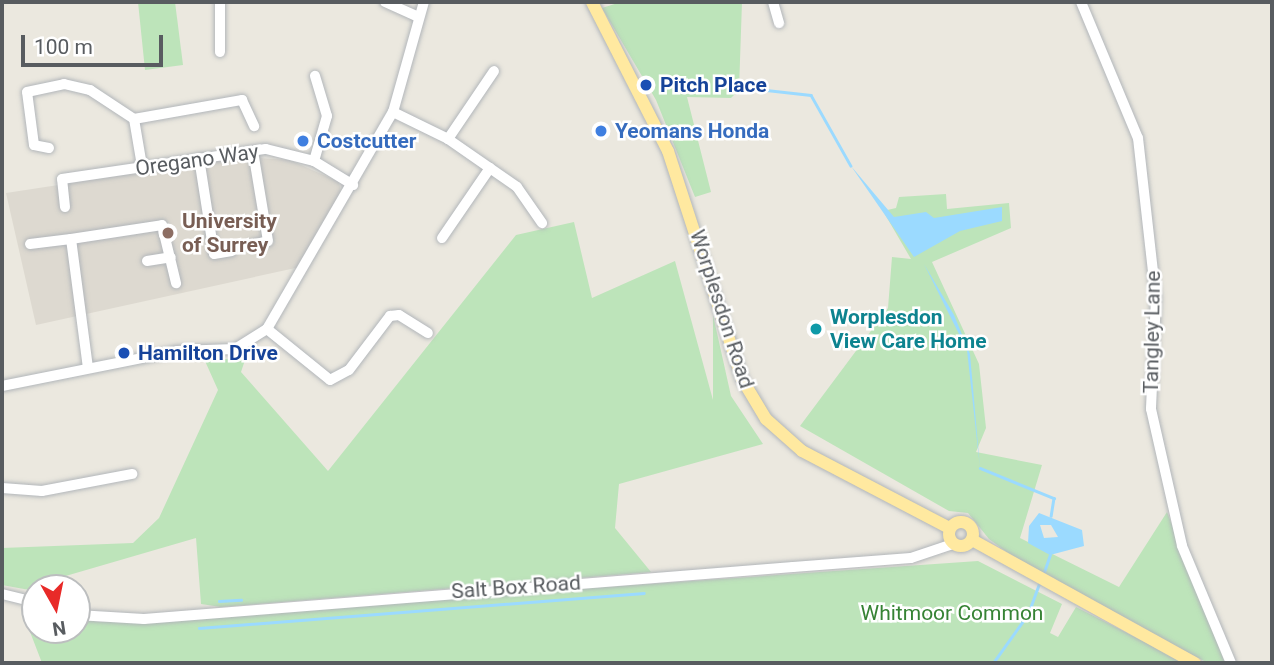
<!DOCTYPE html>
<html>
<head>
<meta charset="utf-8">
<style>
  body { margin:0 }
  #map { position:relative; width:1274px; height:665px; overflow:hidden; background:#ebe8df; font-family:Roboto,sans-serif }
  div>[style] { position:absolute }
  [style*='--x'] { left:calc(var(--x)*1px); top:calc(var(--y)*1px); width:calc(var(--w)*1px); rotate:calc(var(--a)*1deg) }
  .education>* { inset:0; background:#ddd9d0 }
  .green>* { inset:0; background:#bde4ba }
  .water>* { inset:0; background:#9bdaff }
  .stream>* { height:2.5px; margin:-1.25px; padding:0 1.25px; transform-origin:1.25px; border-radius:1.25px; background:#9bdaff }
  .roads { filter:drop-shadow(0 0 2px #b2b6ba) drop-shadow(0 0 2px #b2b6ba) }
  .minor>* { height:10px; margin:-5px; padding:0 5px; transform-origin:5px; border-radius:5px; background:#fff }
  .major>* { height:12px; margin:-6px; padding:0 6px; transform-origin:6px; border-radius:6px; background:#ffe9a0 }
  .major>.ring { margin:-6px; padding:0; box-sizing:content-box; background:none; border:12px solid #ffe9a0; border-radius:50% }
  .dots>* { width:19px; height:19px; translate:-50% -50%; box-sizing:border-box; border:4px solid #fff; border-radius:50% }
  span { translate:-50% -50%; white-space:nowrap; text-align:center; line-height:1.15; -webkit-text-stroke:5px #fff; paint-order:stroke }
  .transit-label { font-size:21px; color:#164399; font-weight:700 }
  .left { translate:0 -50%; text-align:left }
  .shop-label { font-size:21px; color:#366cbe; font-weight:700 }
  .street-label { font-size:21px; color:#585c60 }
  .education-label { font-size:21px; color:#785e54; font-weight:700 }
  .culture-label { font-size:21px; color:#0d838f; font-weight:700 }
  .park-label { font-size:21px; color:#368334 }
  .frame { position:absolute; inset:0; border:4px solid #585c60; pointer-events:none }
  .north { position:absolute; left:21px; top:574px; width:70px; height:70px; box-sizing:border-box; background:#fff; border:2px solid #bcbebf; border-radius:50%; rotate:171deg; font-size:19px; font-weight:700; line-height:28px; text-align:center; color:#585c60 }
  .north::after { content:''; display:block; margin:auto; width:24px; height:32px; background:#e82a28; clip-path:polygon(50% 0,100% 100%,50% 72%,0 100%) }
  .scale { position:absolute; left:21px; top:35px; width:142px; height:32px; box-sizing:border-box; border:4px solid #585c60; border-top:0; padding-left:9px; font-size:21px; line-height:24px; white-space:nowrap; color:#585c60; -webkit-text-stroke:5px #fff; paint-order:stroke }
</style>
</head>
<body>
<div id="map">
  <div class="education">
    <div style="clip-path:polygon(242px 157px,290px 160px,339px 182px,342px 198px,300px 267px,36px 325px,6px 193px)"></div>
  </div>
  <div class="green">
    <div style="clip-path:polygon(138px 2px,175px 2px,183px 65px,145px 70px)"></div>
    <div style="clip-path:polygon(621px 2px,742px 2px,739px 90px,731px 98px,687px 97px,711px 192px,695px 197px,656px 100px,602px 8px)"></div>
    <div style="clip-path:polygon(946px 194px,947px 209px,1009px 203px,1011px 228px,932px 262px,979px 364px,986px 428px,976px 452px,1042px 465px,1020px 538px,1119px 587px,1167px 512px,1225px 663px,1208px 663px,1046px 581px,989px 539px,968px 513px,949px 511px,800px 426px,888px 308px,892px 257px,911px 259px,883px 211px,896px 208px,899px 197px)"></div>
    <div style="clip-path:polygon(574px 222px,592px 298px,675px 261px,713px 400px,713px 315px,731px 396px,763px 444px,619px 484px,615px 528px,651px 572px,221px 607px,201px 604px,196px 538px,45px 582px,35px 591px,2px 585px,2px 548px,133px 543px,159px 518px,218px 390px,205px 361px,246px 357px,241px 372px,328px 471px,516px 235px)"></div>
    <div style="clip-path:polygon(978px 561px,1062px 604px,1050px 633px,1058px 637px,1076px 607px,1186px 663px,42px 663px,22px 611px,35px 613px,35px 630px,77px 630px,77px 619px,101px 622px)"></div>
  </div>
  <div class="water">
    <div style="clip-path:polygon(851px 166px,894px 217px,926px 212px,934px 218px,1002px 207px,1002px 221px,960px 231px,914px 257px)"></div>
    <div style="clip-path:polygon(924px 264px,954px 315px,970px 354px,980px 468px,967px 350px)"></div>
    <div style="clip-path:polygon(evenodd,1039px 513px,1082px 530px,1084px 546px,1050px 555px,1028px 543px,1029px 526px,1039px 513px,1040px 525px,1051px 525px,1058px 537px,1044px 538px,1040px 525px)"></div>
  </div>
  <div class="stream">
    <div style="--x:740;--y:83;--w:2;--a:27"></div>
    <div style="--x:749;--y:88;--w:62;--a:6.4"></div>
    <div style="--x:811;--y:95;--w:81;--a:60.6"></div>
    <div style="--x:980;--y:468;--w:80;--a:22.1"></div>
    <div style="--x:1054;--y:498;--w:18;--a:99"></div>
    <div style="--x:1043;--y:575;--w:21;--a:-71"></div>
    <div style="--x:219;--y:601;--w:22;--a:-3"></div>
    <div style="--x:199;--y:628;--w:446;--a:-4.5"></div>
    <div style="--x:993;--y:663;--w:60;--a:-54.5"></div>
    <div style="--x:1028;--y:614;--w:35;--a:-70"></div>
  </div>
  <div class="roads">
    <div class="minor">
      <div style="--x:385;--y:2;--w:34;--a:24"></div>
      <div style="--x:773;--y:2;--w:22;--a:74"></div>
      <div style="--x:1081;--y:2;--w:147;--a:67.3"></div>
      <div style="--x:1138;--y:138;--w:161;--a:83.6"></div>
      <div style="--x:1156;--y:298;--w:111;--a:92.6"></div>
      <div style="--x:1151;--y:409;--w:140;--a:77.2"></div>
      <div style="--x:1182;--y:546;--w:127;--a:67.3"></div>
      <div style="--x:220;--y:52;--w:50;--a:-90"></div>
      <div style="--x:393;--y:112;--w:61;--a:26.1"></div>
      <div style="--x:448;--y:139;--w:84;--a:34.8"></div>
      <div style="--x:517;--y:187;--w:44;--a:55.2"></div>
      <div style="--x:134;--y:119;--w:110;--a:-10"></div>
      <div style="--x:242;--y:100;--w:29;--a:65"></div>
      <div style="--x:448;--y:139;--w:82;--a:-55.9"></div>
      <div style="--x:49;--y:148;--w:15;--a:-169"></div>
      <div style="--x:34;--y:145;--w:53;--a:-97.5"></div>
      <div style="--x:27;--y:92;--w:38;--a:-12"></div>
      <div style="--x:64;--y:84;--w:27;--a:13"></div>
      <div style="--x:90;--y:90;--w:53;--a:33.4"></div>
      <div style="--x:134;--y:119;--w:48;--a:80.3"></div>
      <div style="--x:199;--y:158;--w:97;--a:81.1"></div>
      <div style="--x:214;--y:254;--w:18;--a:-9"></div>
      <div style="--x:314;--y:161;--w:47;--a:-73.9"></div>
      <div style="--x:327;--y:116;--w:42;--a:-106.7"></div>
      <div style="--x:65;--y:207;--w:28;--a:-96"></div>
      <div style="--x:62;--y:179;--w:206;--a:-8.4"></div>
      <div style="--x:266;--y:149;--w:49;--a:14"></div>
      <div style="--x:314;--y:161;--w:46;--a:31.6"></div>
      <div style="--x:442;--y:238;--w:85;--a:-55.6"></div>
      <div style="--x:30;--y:244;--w:41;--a:-7"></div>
      <div style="--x:252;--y:245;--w:16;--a:-14"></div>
      <div style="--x:268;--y:241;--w:91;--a:-99.5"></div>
      <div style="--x:147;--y:261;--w:24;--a:-9"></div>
      <div style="--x:267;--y:329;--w:81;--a:39"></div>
      <div style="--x:330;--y:380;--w:21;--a:-28"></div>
      <div style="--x:349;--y:370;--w:68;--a:-52.8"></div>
      <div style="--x:390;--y:316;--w:9;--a:-6"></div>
      <div style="--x:399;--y:315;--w:34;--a:32"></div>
      <div style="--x:88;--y:368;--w:130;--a:-97.5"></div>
      <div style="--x:71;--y:239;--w:92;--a:-8.7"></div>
      <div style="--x:162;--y:225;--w:60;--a:76.4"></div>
      <div style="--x:2;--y:386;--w:178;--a:-11.3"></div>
      <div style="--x:177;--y:351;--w:58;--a:-2"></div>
      <div style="--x:235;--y:349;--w:38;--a:-32"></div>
      <div style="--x:267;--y:329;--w:251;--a:-59.9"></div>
      <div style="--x:393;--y:112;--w:114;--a:-74.3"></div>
      <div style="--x:2;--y:488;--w:40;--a:4.3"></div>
      <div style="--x:42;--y:491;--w:92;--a:-10.7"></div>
      <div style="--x:2;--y:594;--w:34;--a:14"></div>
      <div style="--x:77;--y:615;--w:67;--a:3.4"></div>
      <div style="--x:144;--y:619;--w:651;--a:-4.58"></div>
      <div style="--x:793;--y:567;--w:118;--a:-4.4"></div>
      <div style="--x:911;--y:558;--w:44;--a:-18.4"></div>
    </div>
    <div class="major">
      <div style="--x:592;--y:2;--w:167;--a:63"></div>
      <div style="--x:668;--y:151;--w:240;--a:72"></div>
      <div style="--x:742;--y:379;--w:47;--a:59"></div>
      <div style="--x:766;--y:419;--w:48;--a:41.6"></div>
      <div style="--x:802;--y:451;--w:166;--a:27.6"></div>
      <div class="ring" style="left:949px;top:522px;width:12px;height:12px"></div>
      <div style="--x:972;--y:540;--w:255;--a:28.9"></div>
    </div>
  </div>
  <div class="dots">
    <div style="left:646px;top:85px;background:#1a4fb4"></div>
    <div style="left:601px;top:131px;background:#3f7fe0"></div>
    <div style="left:303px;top:141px;background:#3f7fe0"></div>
    <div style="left:168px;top:233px;background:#8d6e63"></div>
    <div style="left:816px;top:329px;background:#0f9aa8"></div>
    <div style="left:124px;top:353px;background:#1a4fb4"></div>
  </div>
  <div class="transit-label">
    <span class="left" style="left:660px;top:85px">Pitch Place</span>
    <span class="left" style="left:138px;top:353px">Hamilton Drive</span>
  </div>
  <div class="shop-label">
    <span class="left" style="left:615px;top:131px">Yeomans Honda</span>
    <span class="left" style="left:317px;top:141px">Costcutter</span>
  </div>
  <div class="street-label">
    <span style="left:197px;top:160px;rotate:-8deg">Oregano Way</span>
    <span style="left:722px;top:309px;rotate:72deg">Worplesdon Road</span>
    <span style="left:1152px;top:332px;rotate:-89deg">Tangley Lane</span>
    <span style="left:516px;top:587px;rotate:-4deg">Salt Box Road</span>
  </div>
  <div class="education-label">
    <span class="left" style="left:182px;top:233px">University<br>of Surrey</span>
  </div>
  <div class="culture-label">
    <span class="left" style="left:830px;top:329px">Worplesdon<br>View Care Home</span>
  </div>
  <div class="park-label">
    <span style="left:952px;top:613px">Whitmoor Common</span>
  </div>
  <div class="frame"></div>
  <div class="north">N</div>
  <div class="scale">100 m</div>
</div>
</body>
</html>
